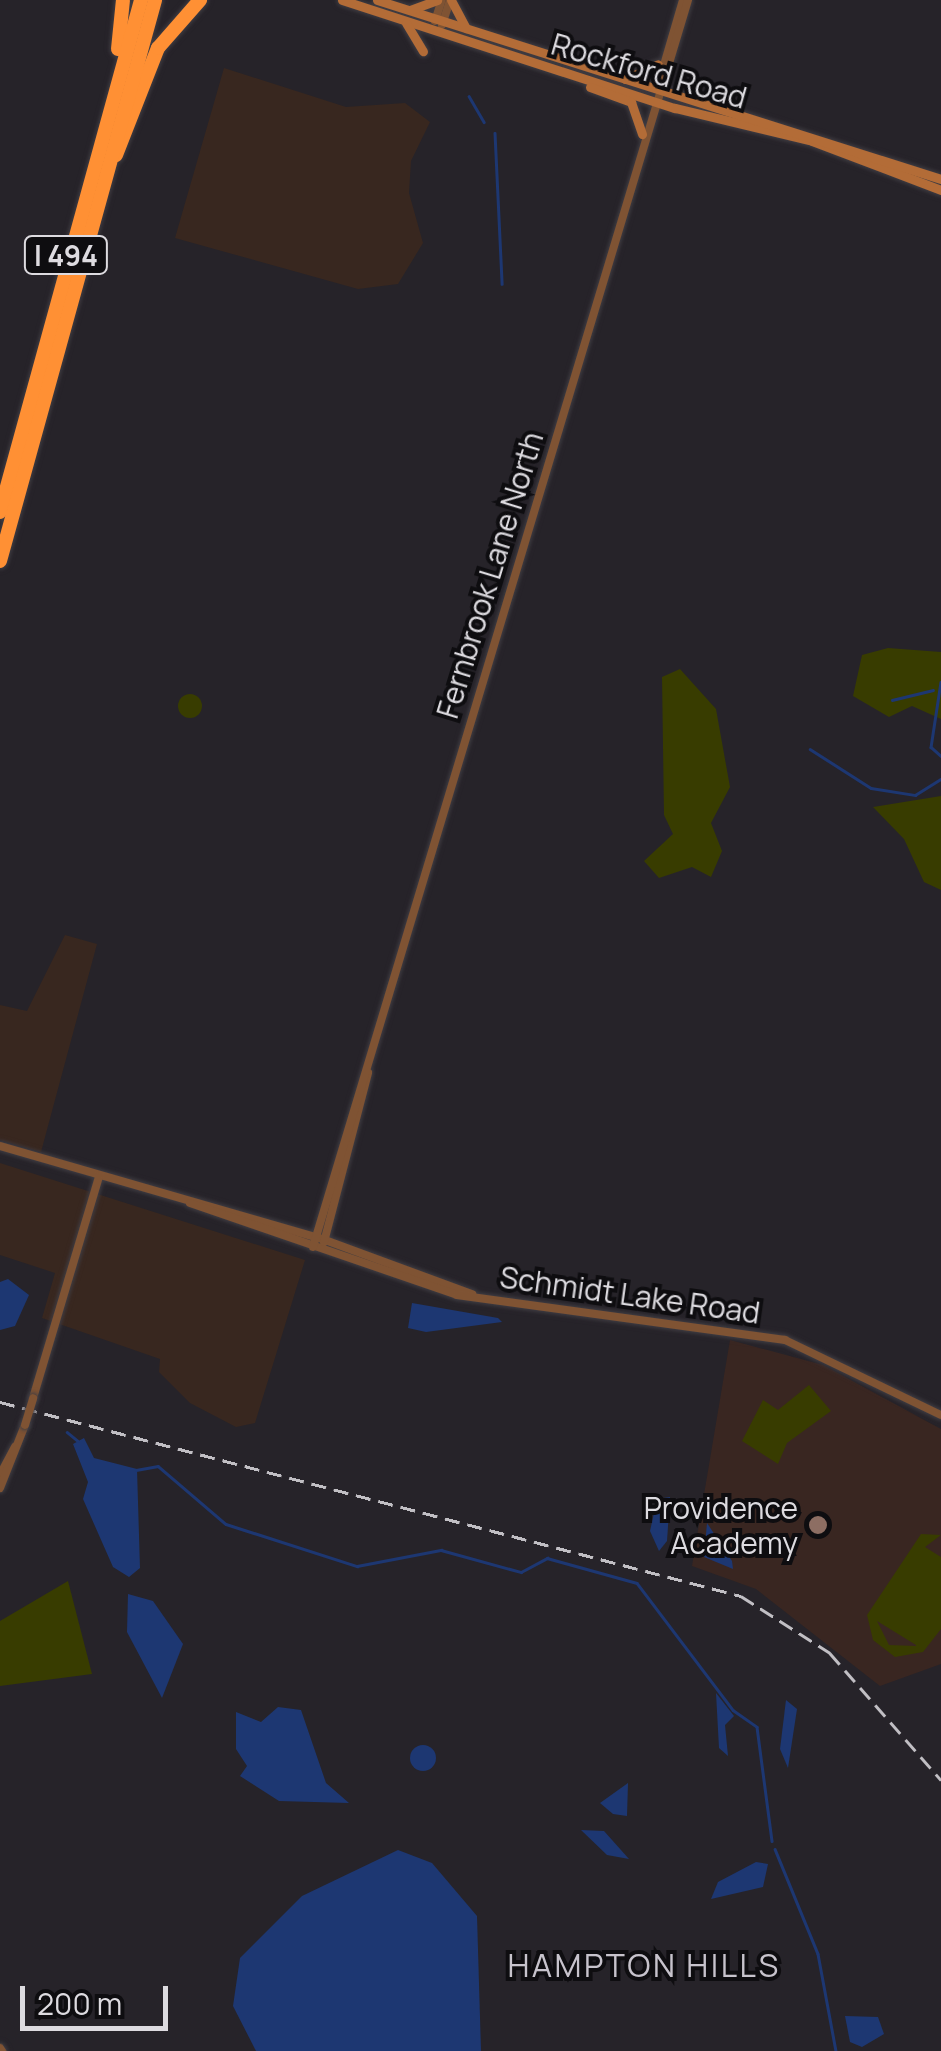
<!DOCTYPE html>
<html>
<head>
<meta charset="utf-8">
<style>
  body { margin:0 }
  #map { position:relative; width:941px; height:2051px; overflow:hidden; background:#262329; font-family:Manrope,sans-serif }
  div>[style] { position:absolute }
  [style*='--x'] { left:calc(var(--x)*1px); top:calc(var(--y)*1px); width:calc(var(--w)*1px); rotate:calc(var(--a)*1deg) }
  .industrial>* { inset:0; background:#38271f }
  .education>* { inset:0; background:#392621 }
  .green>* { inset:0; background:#383c00 }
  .round { border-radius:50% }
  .water>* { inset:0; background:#1d3772 }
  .stream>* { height:2.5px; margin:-1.25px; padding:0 1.25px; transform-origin:1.25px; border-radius:1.25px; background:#1d3772 }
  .roads { filter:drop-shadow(0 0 2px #403d43) drop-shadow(0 0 2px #403d43) }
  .tertiary>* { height:8px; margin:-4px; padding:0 4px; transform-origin:4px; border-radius:4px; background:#7f5333 }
  .secondary>* { height:9px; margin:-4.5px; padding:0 4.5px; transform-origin:4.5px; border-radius:4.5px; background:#b36c37 }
  .motorway>* { height:14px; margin:-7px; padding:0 7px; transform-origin:7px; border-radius:7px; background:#ff9034 }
  .rail>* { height:2.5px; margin-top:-1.25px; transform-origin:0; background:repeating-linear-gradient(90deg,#c1bfc4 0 15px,transparent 0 23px) }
  .bridges { filter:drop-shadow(0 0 2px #403d43) drop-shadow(0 0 2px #403d43) }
  .tertiary-bridge>* { height:8px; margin:-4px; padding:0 4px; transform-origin:4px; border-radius:4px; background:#7f5333 }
  .dots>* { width:28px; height:28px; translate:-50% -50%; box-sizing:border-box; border:5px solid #0e0d10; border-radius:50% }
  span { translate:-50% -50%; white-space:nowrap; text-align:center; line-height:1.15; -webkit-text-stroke:8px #0e0d10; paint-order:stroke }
  .shield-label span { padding:2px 8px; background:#0e0d10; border:2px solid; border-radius:8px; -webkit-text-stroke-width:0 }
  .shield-label { font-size:28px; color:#dddbe0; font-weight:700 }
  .street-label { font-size:30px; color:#dddbe0 }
  .poi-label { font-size:30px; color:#dddbe0 }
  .right { translate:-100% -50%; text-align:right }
  .neighbourhood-label { font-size:32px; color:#c7c3cc; letter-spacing:2.5px }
  .scale { position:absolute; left:20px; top:1986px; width:148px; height:45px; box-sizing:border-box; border:5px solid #dddbe0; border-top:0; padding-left:12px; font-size:30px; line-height:35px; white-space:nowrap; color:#dddbe0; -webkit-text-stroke:8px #0e0d10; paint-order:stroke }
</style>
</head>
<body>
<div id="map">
  <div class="industrial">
    <div style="clip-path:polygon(224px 68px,346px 107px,405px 103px,430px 122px,411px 161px,409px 193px,423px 243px,398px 284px,358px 289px,175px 238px)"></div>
    <div style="clip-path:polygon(65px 935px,97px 944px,41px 1152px,0 1140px,0 1005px,27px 1011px)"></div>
    <div style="clip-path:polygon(0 1163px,305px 1260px,255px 1423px,236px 1427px,190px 1403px,159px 1372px,160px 1359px,42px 1318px,55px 1273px,0 1255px)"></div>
  </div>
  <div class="education">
    <div style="clip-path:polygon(730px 1340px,823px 1365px,941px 1429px,941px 1664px,880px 1686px,756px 1589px,692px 1566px)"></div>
  </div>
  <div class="green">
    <div style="clip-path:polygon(888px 648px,941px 652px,941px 719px,912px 706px,889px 717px,853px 696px,862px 655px)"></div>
    <div style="clip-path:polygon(680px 669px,716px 709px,730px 787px,711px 823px,722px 851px,711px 877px,692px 867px,659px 878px,644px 861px,673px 834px,664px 815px,662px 677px)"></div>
    <div class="round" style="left:178px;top:694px;width:24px;height:24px"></div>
    <div style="clip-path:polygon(941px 796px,941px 890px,924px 882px,904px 839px,873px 807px)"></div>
    <div style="clip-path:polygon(809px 1385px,831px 1411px,787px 1443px,778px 1464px,742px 1441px,763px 1400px,778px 1410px)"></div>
    <div style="clip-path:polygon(evenodd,921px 1534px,941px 1535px,925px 1547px,941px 1557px,941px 1629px,923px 1652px,895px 1657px,873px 1640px,867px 1615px,921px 1534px,877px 1621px,916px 1645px,916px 1646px,889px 1645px,877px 1621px)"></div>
    <div style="clip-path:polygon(68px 1581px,92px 1674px,0 1686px,0 1621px)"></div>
  </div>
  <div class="water">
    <div style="clip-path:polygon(8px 1279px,29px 1295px,15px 1326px,0 1330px,0 1282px)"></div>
    <div style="clip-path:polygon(412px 1303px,498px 1318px,502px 1322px,426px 1332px,408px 1328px)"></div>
    <div style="clip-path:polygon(84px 1438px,94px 1458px,137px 1469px,140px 1568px,129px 1577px,113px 1567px,83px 1499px,88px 1482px,73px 1444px)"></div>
    <div style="clip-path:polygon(670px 1497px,667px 1541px,659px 1551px,650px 1531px,657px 1499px)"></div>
    <div style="clip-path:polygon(707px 1523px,732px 1561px,733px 1569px,704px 1557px)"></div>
    <div style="clip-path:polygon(128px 1594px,153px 1601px,183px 1644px,162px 1698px,127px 1632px)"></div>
    <div style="clip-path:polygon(716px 1693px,734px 1716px,725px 1725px,728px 1756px,719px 1748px)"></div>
    <div style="clip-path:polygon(786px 1700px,797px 1709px,788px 1768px,780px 1749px)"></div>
    <div style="clip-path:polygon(278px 1707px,301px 1710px,326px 1783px,349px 1803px,279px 1801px,240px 1776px,247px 1766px,236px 1749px,236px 1712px,261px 1722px)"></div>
    <div class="round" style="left:410px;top:1745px;width:26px;height:26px"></div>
    <div style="clip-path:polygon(628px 1783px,627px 1816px,613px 1814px,600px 1803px)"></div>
    <div style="clip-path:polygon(581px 1830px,604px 1831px,629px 1859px,607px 1855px)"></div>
    <div style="clip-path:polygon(398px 1850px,432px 1863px,477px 1916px,481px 2051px,256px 2051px,233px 2006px,240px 1958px,302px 1896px)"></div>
    <div style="clip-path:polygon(756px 1862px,768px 1864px,763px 1887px,711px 1899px,718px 1882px)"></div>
    <div style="clip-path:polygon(845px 2016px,878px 2017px,884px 2034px,862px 2047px,850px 2042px)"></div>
  </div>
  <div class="stream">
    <div style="--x:469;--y:96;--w:30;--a:60"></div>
    <div style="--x:495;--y:133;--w:151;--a:87.3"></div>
    <div style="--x:941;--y:682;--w:66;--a:98.7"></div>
    <div style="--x:931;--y:747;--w:13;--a:42"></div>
    <div style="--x:892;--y:700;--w:42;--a:-13.7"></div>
    <div style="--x:810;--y:749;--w:72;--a:32.6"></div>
    <div style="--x:871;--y:788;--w:45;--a:9"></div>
    <div style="--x:915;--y:795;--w:31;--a:-32"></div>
    <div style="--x:67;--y:1432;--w:14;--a:39"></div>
    <div style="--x:136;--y:1470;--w:22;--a:-10"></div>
    <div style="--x:158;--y:1466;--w:89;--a:40.5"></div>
    <div style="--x:226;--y:1524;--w:138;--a:17.8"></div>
    <div style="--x:357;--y:1566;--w:86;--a:-10.8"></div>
    <div style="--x:441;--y:1550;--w:83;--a:15.4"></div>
    <div style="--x:521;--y:1572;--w:30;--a:-28"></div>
    <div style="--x:547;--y:1558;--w:93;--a:15.5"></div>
    <div style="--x:637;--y:1583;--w:159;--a:52.9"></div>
    <div style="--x:733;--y:1710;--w:29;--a:35"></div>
    <div style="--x:757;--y:1727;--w:115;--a:82.5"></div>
    <div style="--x:775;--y:1849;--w:113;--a:67.7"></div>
    <div style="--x:818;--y:1954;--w:99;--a:79.5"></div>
  </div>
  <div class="roads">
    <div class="tertiary">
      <div style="--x:435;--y:21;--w:22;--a:-72"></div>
      <div style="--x:442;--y:25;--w:26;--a:-72"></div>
      <div style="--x:657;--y:89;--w:93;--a:-73.7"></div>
      <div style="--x:0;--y:1146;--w:338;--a:16.1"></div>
      <div style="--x:325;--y:1240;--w:157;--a:20.2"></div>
      <div style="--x:190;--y:1203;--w:282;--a:19"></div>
      <div style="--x:457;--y:1295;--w:331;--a:7.8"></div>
      <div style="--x:785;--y:1340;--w:173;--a:25.7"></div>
      <div style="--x:324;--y:1242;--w:175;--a:-75.4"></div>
      <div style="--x:313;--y:1247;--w:1302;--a:-73.26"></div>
      <div style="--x:33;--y:1398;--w:231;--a:-73.4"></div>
      <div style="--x:0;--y:1475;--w:32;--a:-62"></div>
      <div style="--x:0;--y:1488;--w:68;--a:-68.4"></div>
      <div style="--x:0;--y:2048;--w:4;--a:56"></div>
    </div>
    <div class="secondary">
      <div style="--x:342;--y:0;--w:350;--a:18"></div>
      <div style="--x:675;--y:108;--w:141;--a:13.5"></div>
      <div style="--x:812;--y:141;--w:138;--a:20.8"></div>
      <div style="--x:377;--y:0;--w:592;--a:17.61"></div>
      <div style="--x:451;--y:0;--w:32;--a:62"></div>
      <div style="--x:410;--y:10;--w:29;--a:-20"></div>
      <div style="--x:406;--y:23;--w:33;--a:59"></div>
      <div style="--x:625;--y:79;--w:36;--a:-24"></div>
      <div style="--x:590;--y:87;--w:44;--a:20.1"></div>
      <div style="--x:631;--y:102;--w:34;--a:71"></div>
    </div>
    <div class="motorway">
      <div style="--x:118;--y:49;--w:49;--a:-84.2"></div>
      <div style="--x:116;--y:155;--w:115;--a:-68.6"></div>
      <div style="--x:158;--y:48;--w:64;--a:-48.8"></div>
      <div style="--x:0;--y:512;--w:531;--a:-74.6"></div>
      <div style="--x:0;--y:561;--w:582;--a:-74.55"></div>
    </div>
  </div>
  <div class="rail">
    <div style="--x:0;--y:1402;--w:766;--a:14.67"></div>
    <div style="--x:741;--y:1596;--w:106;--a:32.6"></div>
    <div style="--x:830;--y:1653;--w:169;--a:48.8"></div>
  </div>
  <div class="bridges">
    <div class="tertiary-bridge">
      <div style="--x:25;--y:1425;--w:28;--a:-73"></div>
    </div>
  </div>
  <div class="dots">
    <div style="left:818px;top:1525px;background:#8d6e63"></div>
  </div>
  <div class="shield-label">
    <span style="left:66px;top:255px">I 494</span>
  </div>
  <div class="street-label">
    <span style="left:649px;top:71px;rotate:16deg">Rockford Road</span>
    <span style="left:490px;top:575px;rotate:-73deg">Fernbrook Lane North</span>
    <span style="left:630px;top:1295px;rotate:8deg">Schmidt Lake Road</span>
  </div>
  <div class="poi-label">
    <span class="right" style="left:798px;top:1525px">Providence<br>Academy</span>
  </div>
  <div class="neighbourhood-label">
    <span style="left:644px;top:1965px">HAMPTON HILLS</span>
  </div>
  <div class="scale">200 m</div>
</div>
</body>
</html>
